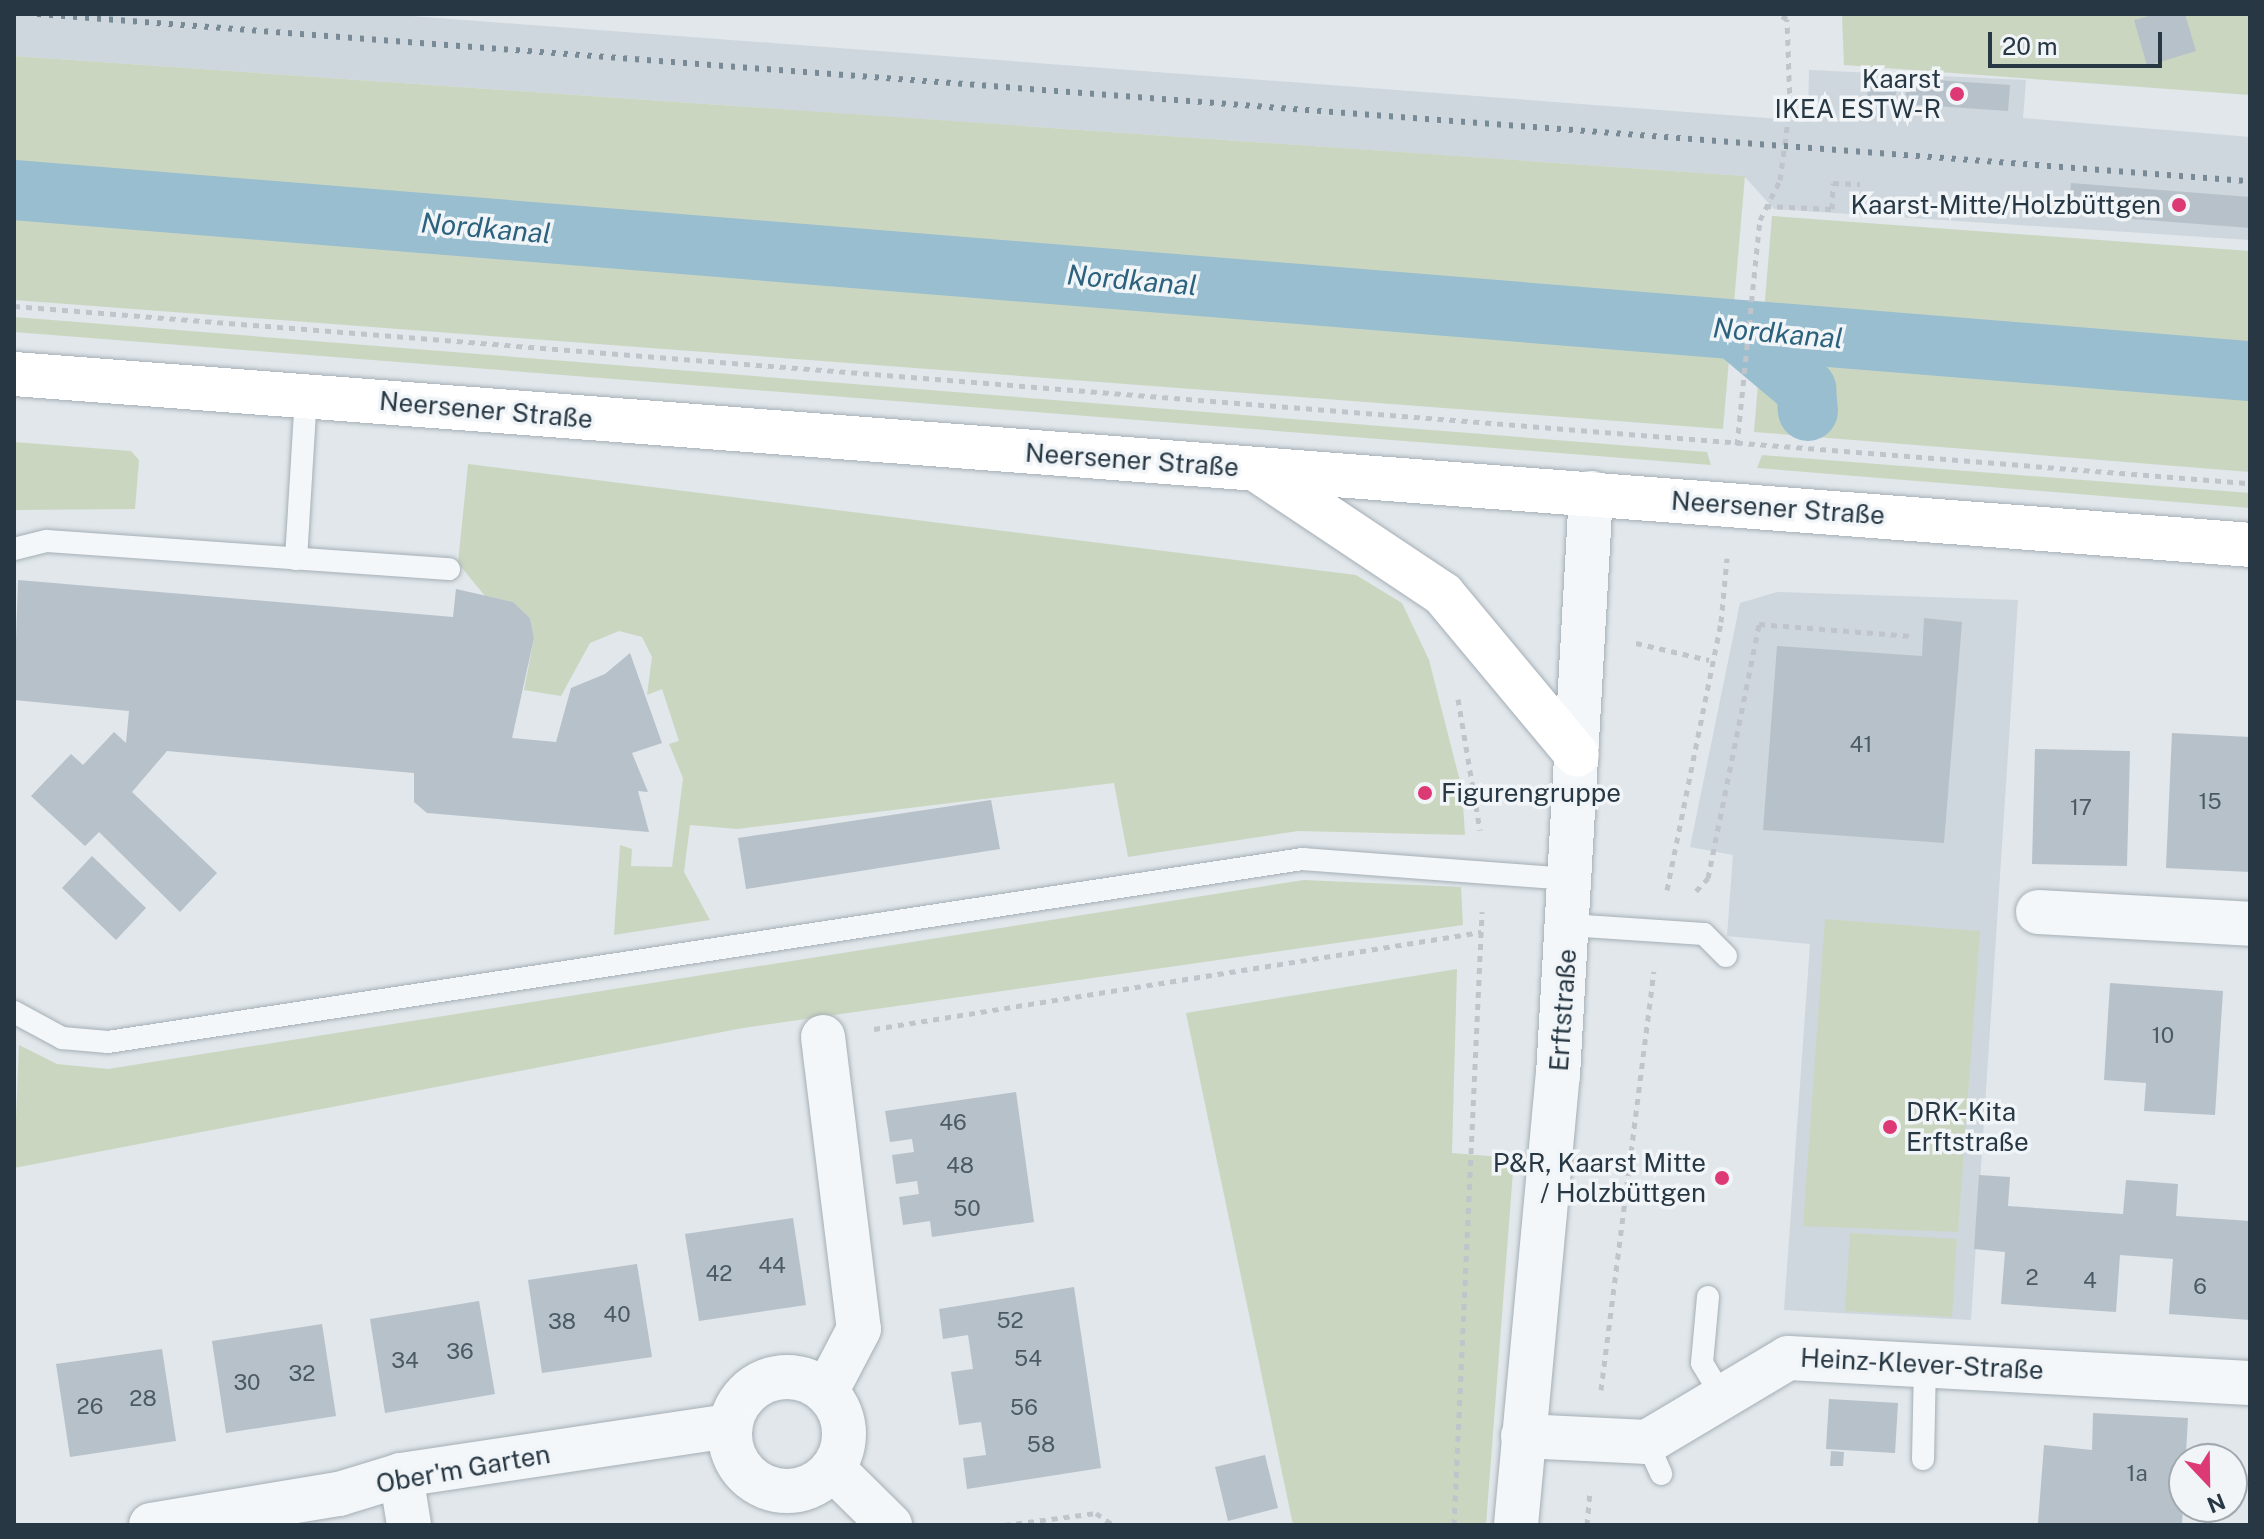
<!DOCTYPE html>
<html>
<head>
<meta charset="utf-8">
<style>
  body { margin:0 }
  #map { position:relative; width:2264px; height:1539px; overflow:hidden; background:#e1e7eb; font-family:"Public Sans",sans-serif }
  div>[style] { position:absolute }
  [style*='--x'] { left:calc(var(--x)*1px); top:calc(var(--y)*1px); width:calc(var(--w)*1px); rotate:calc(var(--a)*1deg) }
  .built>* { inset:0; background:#ced7dd }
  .green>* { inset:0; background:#cbd6c1 }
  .canal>* { height:60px; margin:-30px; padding:0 30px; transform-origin:30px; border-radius:30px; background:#98becf }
  .building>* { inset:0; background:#b7c1c9 }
  .path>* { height:5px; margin-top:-2.5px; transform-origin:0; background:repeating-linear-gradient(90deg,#bfc5ca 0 6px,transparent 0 12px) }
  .roads { filter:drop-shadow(0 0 2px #a5afb6) drop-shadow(0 0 2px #a5afb6) }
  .service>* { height:22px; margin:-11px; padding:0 11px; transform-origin:11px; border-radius:11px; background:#f4f7f9 }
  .minor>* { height:44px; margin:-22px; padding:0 22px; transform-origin:22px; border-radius:22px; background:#f4f7f9 }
  .minor>.ring { margin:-22px; padding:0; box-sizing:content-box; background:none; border:44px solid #f4f7f9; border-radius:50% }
  .secondary>* { height:44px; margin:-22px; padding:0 22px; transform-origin:22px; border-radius:22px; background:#fff }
  .rail>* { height:6px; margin-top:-3px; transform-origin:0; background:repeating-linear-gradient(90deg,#788a96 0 4px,transparent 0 12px) }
  .dots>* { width:22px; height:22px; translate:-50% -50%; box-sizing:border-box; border:4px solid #f1f5f8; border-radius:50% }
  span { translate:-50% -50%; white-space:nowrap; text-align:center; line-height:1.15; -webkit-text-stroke:7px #f1f5f8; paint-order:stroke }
  .number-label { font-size:22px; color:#4b5a65 }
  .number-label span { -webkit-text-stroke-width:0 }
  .poi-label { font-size:26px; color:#273844 }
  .right { translate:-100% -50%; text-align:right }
  .left { translate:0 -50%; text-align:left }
  .street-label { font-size:26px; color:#273844 }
  .water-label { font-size:28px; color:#2c627d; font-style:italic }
  .frame { position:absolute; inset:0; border:16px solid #273844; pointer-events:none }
  .north { position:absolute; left:2168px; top:1443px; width:80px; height:80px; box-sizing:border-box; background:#f1f5f8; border:2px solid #a0a9b0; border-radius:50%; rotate:158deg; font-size:22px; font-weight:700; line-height:32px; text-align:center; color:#273844 }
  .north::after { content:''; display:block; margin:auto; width:28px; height:36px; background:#dd3975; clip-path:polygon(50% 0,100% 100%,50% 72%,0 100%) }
  .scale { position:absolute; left:1988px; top:32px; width:174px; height:36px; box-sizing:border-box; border:4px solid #273844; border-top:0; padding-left:10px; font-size:24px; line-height:28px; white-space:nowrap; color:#273844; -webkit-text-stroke:6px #f1f5f8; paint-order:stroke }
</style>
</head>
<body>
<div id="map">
  <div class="built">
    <div style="clip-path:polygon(14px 14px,385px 14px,1808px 121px,1809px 70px,2026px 80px,2023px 118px,2250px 137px,2250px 240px,1774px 209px,1744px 176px,14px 56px)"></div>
    <div style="clip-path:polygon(1777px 592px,2018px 600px,1971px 1320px,1784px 1310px,1810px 944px,1727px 936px,1733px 855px,1690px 847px,1740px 603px)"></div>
  </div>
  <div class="green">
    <div style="clip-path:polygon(1842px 14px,2250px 14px,2250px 95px,1844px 65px)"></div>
    <div style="clip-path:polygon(14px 56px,1745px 176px,1723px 429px,14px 300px)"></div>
    <div style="clip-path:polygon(1772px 216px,2250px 251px,2250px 472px,1754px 432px)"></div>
    <div style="clip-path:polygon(14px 317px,1707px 452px,1711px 465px,14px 332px)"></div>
    <div style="clip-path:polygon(14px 442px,131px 451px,139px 460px,135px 509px,14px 510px)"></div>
    <div style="clip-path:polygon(1762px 455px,2250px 493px,2250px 508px,1757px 468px)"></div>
    <div style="clip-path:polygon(468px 464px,1356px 575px,1402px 603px,1429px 660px,1462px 789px,1465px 835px,1298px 831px,1128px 857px,1114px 783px,737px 829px,690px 825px,684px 872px,710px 920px,614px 935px,620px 845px,632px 849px,631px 866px,672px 867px,683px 778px,669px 744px,679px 741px,662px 689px,647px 695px,652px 657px,642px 637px,619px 631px,590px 643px,561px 696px,524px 690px,534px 638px,530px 618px,513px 602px,485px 596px,458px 563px)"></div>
    <div style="clip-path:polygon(1304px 880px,1461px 887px,1463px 925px,743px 1028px,14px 1168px,19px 1045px,57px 1064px,108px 1069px)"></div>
    <div style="clip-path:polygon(1825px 919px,1980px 931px,1958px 1232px,1803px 1226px)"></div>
    <div style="clip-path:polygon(1457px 969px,1452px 1153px,1514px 1158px,1486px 1525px,1293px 1525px,1186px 1013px)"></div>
    <div style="clip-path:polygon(1850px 1233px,1957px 1239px,1952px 1317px,1845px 1311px)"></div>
  </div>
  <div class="canal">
    <div style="--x:14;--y:190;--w:2243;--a:4.63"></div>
    <div style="--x:1736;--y:330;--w:92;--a:40.1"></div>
    <div style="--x:1806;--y:389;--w:22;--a:85"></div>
  </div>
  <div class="building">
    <div style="clip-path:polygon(2156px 14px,2185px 14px,2196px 51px,2147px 66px,2134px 20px)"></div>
    <div style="clip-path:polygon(1907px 78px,2010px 85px,2008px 111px,1905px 104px)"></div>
    <div style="clip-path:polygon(1868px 79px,1897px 81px,1895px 102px,1867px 100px)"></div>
    <div style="clip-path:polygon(2071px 183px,2250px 197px,2250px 228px,2068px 214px)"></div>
    <div style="clip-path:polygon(18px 580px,453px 617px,456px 589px,513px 602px,530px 618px,534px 638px,512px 738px,556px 742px,571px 688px,605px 674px,630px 653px,662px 743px,632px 753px,648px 792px,638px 791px,649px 832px,427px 813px,414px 802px,414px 773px,167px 751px,132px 792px,217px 873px,180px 912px,99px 832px,85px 846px,31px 796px,71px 754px,83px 765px,114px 732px,126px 743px,129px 711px,14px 700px)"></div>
    <div style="clip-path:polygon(1924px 618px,1962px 622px,1944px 843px,1763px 830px,1777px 646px,1922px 656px)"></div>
    <div style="clip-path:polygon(2172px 733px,2250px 737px,2250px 872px,2166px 868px)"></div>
    <div style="clip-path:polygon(2035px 749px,2130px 751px,2127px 866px,2032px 864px)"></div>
    <div style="clip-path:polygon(991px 800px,1000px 849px,746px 889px,738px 838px)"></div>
    <div style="clip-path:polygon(92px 856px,146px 908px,116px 940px,62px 888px)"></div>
    <div style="clip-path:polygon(2110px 983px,2223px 991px,2215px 1115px,2144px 1111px,2146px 1083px,2104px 1080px)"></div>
    <div style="clip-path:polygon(1016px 1092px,1034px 1222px,932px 1237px,930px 1221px,903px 1225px,899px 1197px,919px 1194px,917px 1181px,896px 1184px,892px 1155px,914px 1152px,912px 1139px,890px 1142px,885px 1111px)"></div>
    <div style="clip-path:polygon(1979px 1175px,2010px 1177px,2008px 1206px,2123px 1214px,2126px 1180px,2178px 1184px,2176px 1216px,2250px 1221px,2250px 1320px,2169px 1314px,2173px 1259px,2120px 1255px,2116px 1312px,2001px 1304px,2005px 1252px,1974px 1249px)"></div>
    <div style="clip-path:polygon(793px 1218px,806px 1305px,699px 1321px,685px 1234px)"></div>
    <div style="clip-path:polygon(637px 1264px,652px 1357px,542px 1373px,528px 1280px)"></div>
    <div style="clip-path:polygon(1074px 1287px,1101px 1468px,967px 1489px,963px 1458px,986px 1455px,981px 1422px,959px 1425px,951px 1372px,973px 1369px,968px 1335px,943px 1339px,939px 1309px)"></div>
    <div style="clip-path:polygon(479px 1301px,495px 1394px,385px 1413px,370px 1319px)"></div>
    <div style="clip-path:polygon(322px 1324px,336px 1416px,226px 1433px,212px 1341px)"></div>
    <div style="clip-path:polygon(162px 1349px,176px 1441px,70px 1457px,56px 1364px)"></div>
    <div style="clip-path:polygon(1829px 1399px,1898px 1403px,1895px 1453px,1826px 1449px)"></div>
    <div style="clip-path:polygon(2093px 1413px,2188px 1418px,2182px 1525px,2038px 1523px,2044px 1445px,2092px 1450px)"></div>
    <div style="clip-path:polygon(1831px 1451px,1844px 1452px,1843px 1466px,1830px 1466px)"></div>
    <div style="clip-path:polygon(1265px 1455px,1278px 1508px,1228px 1521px,1215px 1467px)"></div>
  </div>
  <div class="path">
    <div style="--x:1765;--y:206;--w:67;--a:2.6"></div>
    <div style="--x:1832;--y:209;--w:26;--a:-88"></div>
    <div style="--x:1833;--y:183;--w:27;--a:2"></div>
    <div style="--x:14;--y:306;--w:2243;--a:4.53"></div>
    <div style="--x:1737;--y:445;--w:226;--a:-84.2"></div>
    <div style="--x:1760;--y:220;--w:45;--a:-63.4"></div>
    <div style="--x:1780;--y:180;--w:76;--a:-82.4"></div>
    <div style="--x:1790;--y:105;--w:86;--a:-92"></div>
    <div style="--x:1787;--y:19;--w:10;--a:-151"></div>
    <div style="--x:1636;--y:643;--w:75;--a:13.1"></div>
    <div style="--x:1458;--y:699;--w:133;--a:80.5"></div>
    <div style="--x:1667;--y:890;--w:273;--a:-78.6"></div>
    <div style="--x:1721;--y:622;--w:64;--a:-84.6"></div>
    <div style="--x:1696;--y:891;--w:18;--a:-47"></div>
    <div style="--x:1708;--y:878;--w:259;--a:-78.6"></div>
    <div style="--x:1759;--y:624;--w:153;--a:4.5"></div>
    <div style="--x:874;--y:1029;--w:615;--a:-9.08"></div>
    <div style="--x:1601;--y:1390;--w:422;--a:-82.8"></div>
    <div style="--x:1004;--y:1525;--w:93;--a:-7.4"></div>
    <div style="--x:1096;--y:1513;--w:21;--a:35"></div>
    <div style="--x:1454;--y:1525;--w:614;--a:-87.38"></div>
    <div style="--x:1587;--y:1525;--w:34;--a:-85"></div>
  </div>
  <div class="roads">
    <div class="service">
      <div style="--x:14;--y:549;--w:34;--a:-14"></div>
      <div style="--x:47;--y:541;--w:403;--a:4"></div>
      <div style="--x:296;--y:559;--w:164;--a:-86.5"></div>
      <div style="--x:1569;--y:925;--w:135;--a:3.8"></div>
      <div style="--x:1704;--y:934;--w:31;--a:45"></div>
      <div style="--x:14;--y:1012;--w:55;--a:28.4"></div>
      <div style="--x:62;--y:1038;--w:46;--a:5"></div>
      <div style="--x:108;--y:1042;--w:1209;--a:-8.71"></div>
      <div style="--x:1303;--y:859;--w:269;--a:4.3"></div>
      <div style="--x:1708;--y:1297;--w:66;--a:95.2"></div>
      <div style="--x:1702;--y:1363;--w:39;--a:59"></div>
      <div style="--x:1647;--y:1442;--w:35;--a:66"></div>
      <div style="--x:1923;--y:1459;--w:97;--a:-88.8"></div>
    </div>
    <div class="minor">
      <div style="--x:2038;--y:912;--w:212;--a:3.2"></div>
      <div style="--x:823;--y:1037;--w:294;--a:83"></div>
      <div style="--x:859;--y:1329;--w:71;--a:117.6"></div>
      <div class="ring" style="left:730px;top:1377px;width:70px;height:70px"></div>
      <div style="--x:1523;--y:1436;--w:124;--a:2.8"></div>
      <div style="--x:1647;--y:1442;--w:164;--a:-30.8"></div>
      <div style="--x:1788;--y:1358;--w:463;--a:3.1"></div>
      <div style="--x:833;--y:1469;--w:80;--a:44.5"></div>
      <div style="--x:401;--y:1475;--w:51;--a:80.9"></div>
      <div style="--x:151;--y:1525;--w:191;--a:-9.4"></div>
      <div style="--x:339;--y:1494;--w:65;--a:-17"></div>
      <div style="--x:401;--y:1475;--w:333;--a:-8.5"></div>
      <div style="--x:1516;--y:1525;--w:452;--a:-84.7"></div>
      <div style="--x:1558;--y:1075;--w:583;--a:-86.75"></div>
    </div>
    <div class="secondary">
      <div style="--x:14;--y:374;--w:2243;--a:4.37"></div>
      <div style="--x:1260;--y:472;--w:220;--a:33.7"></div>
      <div style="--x:1443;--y:594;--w:209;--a:50.2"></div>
    </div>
  </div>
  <div class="rail">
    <div style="--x:37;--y:14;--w:2219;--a:4.32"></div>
  </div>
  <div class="dots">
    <div style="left:1957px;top:94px;background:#dd3975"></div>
    <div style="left:2179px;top:205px;background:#dd3975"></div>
    <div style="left:1425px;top:793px;background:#dd3975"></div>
    <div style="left:1890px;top:1127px;background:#dd3975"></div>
    <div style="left:1722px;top:1178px;background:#dd3975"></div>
  </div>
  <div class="number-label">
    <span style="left:1861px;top:745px">41</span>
    <span style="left:2210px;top:802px">15</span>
    <span style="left:2081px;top:808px">17</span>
    <span style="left:2163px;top:1036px">10</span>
    <span style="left:953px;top:1123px">46</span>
    <span style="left:960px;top:1166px">48</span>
    <span style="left:967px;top:1209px">50</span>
    <span style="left:772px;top:1266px">44</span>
    <span style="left:719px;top:1274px">42</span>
    <span style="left:2032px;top:1278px">2</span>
    <span style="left:2090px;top:1281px">4</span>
    <span style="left:2200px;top:1287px">6</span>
    <span style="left:617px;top:1315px">40</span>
    <span style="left:1010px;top:1321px">52</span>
    <span style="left:562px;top:1322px">38</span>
    <span style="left:460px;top:1352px">36</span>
    <span style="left:1028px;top:1359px">54</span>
    <span style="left:405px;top:1361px">34</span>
    <span style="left:302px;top:1374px">32</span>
    <span style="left:247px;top:1383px">30</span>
    <span style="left:143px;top:1399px">28</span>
    <span style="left:90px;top:1407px">26</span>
    <span style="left:1024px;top:1408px">56</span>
    <span style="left:1041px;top:1445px">58</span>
    <span style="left:2137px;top:1474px">1a</span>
  </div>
  <div class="poi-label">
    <span class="right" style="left:1941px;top:94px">Kaarst<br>IKEA ESTW-R</span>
    <span class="right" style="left:2161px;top:205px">Kaarst-Mitte/Holzbüttgen</span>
    <span class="left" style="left:1441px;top:793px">Figurengruppe</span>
    <span class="left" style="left:1906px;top:1127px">DRK-Kita<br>Erftstraße</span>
    <span class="right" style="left:1706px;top:1178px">P&amp;R, Kaarst Mitte<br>/ Holzbüttgen</span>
  </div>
  <div class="street-label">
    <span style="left:486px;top:410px;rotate:5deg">Neersener Straße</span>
    <span style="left:1132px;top:460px;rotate:4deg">Neersener Straße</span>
    <span style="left:1778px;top:508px;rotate:4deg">Neersener Straße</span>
    <span style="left:1563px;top:1010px;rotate:-86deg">Erftstraße</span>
    <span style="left:1922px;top:1364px;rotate:3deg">Heinz-Klever-Straße</span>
    <span style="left:463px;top:1469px;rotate:-10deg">Ober'm Garten</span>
  </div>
  <div class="water-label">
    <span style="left:486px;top:228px;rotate:5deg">Nordkanal</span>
    <span style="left:1132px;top:280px;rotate:5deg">Nordkanal</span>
    <span style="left:1778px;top:333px;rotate:5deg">Nordkanal</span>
  </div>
  <div class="frame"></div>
  <div class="north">N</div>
  <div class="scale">20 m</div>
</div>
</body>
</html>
